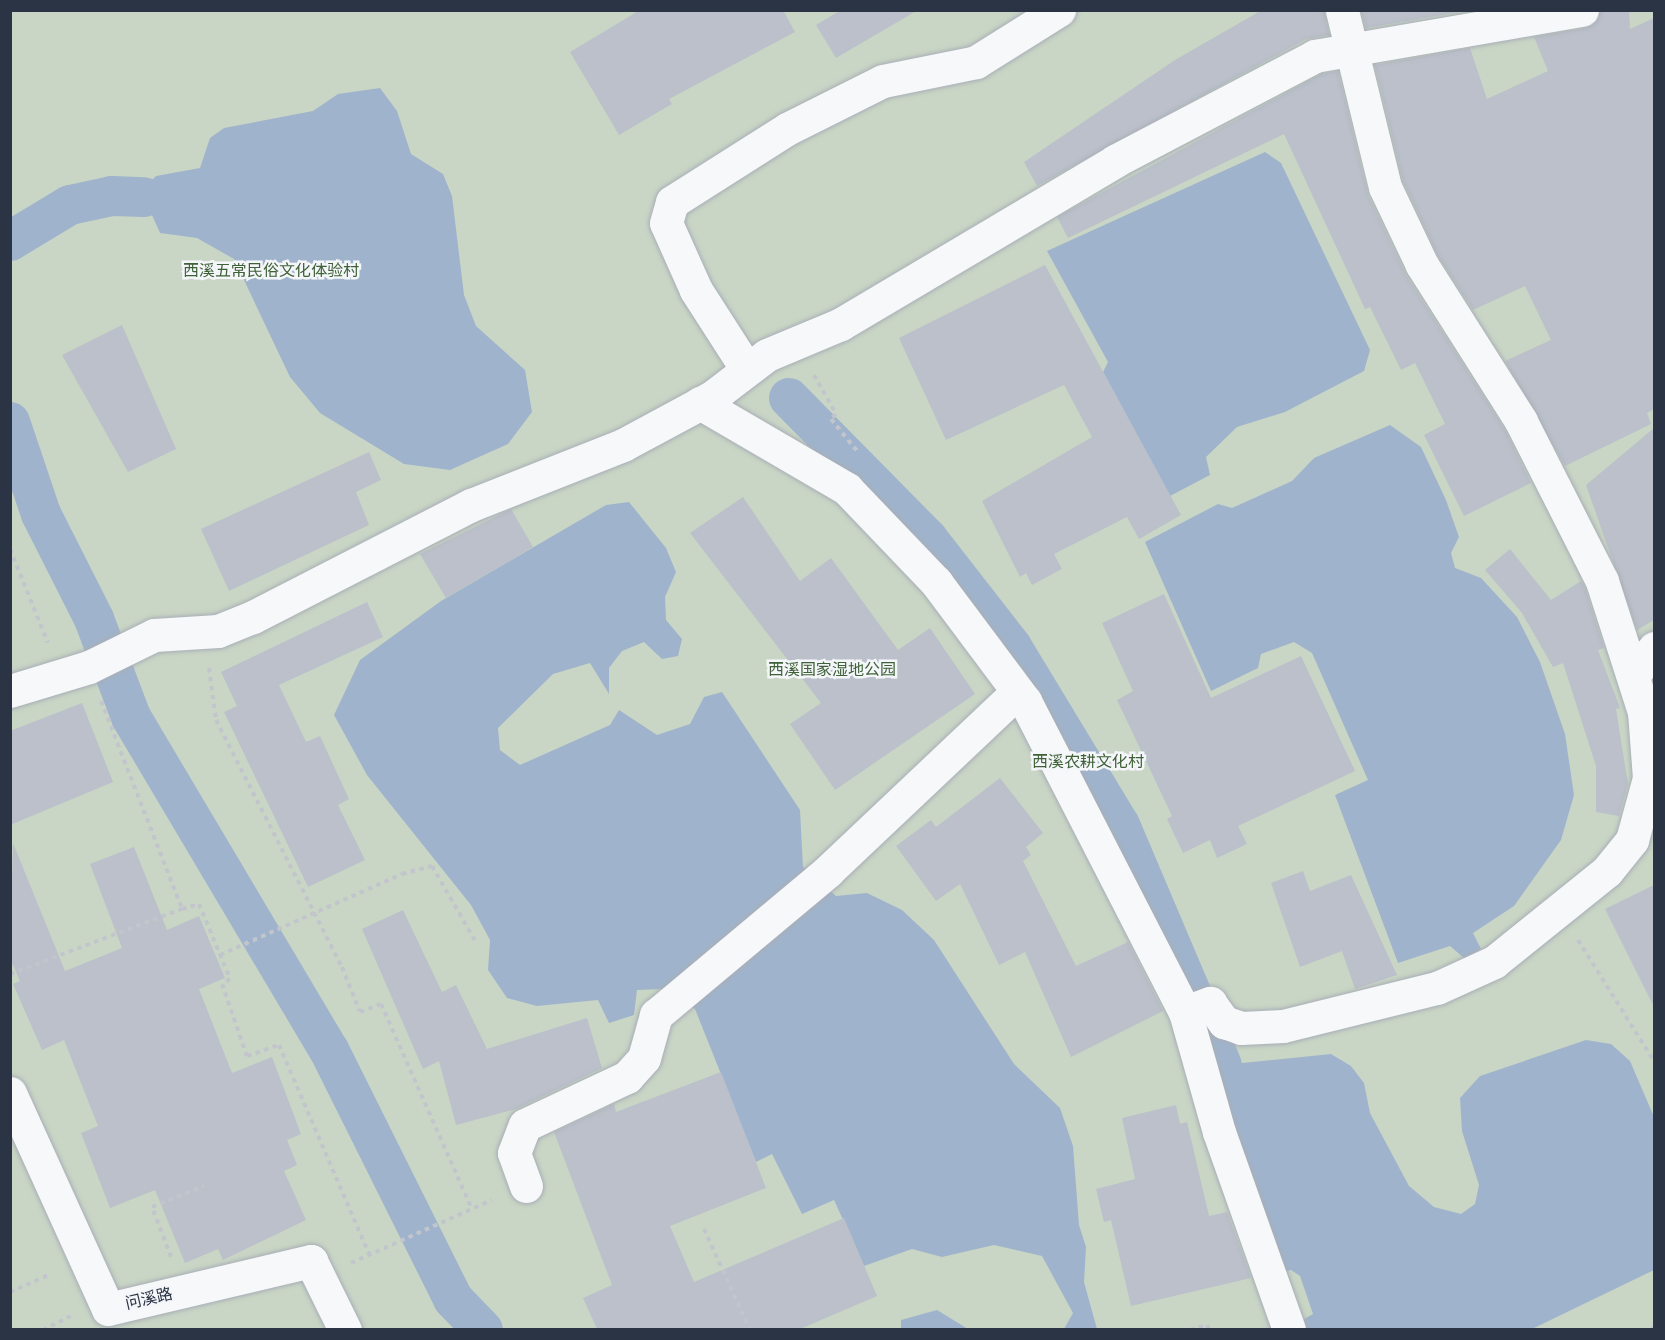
<!DOCTYPE html>
<html>
<head>
<meta charset="utf-8">
<style>
  body { margin:0 }
  #map { position:relative; width:1665px; height:1340px; overflow:hidden; background:#e4e7ec; font-family:"Source Sans 3","Noto Sans SC",sans-serif }
  div>[style] { position:absolute }
  [style*='--x'] { left:calc(var(--x)*1px); top:calc(var(--y)*1px); width:calc(var(--w)*1px); rotate:calc(var(--a)*1deg) }
  .green>* { inset:0; background:#c9d6c5 }
  .water>* { inset:0; background:#9fb4cc }
  .canal>* { height:40px; margin:-20px; padding:0 20px; transform-origin:20px; border-radius:20px; background:#9fb4cc }
  .building>* { inset:0; background:#bbc0ca }
  .path>* { height:4px; margin-top:-2px; transform-origin:0; background:repeating-linear-gradient(90deg,#c2c5cb 0 4.5px,transparent 0 9px) }
  .roads { filter:drop-shadow(0 0 2px #a9aeb7) drop-shadow(0 0 2px #a9aeb7) }
  .minor>* { height:33px; margin:-16.5px; padding:0 16.5px; transform-origin:16.5px; border-radius:16.5px; background:#f7f8fa }
  span { translate:-50% -50%; white-space:nowrap; text-align:center; line-height:1.15; -webkit-text-stroke:5px #f4f6f9; paint-order:stroke }
  .park-label { font-size:16px; color:#3f6138 }
  .street-label { font-size:16px; color:#2b3445 }
  .frame { position:absolute; inset:0; border:12px solid #2b3445; pointer-events:none }
</style>
</head>
<body>
<div id="map">
  <div class="green">
    <div style="clip-path:polygon(10px 11px,1654px 11px,1654px 1329px,11px 1329px)"></div>
  </div>
  <div class="water">
    <div style="clip-path:polygon(380px 88px,397px 111px,411px 154px,443px 174px,452px 196px,464px 295px,476px 326px,525px 370px,532px 412px,508px 444px,450px 470px,404px 464px,320px 413px,290px 377px,234px 259px,197px 238px,160px 233px,144px 197px,144px 188px,156px 176px,200px 168px,210px 138px,224px 128px,313px 111px,338px 94px)"></div>
    <div style="clip-path:polygon(1265px 152px,1281px 163px,1370px 350px,1364px 371px,1285px 412px,1237px 427px,1206px 457px,1210px 475px,1170px 496px,1103px 372px,1108px 362px,1047px 251px)"></div>
    <div style="clip-path:polygon(1390px 425px,1421px 447px,1446px 500px,1459px 537px,1451px 553px,1455px 568px,1481px 578px,1517px 617px,1540px 662px,1565px 734px,1574px 795px,1561px 840px,1514px 906px,1473px 933px,1481px 949px,1464px 958px,1450px 946px,1398px 963px,1335px 795px,1368px 780px,1312px 653px,1294px 642px,1261px 654px,1258px 668px,1211px 691px,1145px 542px,1218px 504px,1232px 508px,1292px 481px,1314px 458px)"></div>
    <div style="clip-path:polygon(629px 502px,666px 548px,676px 572px,665px 597px,666px 620px,682px 639px,678px 656px,662px 659px,644px 642px,622px 651px,609px 668px,609px 694px,590px 663px,553px 674px,498px 728px,500px 750px,520px 765px,610px 725px,619px 710px,657px 735px,690px 724px,704px 697px,722px 692px,800px 810px,803px 867px,836px 896px,867px 893px,902px 910px,934px 940px,1014px 1064px,1060px 1108px,1073px 1146px,1079px 1225px,1086px 1247px,1084px 1282px,1097px 1329px,1064px 1329px,1073px 1313px,1042px 1256px,994px 1245px,942px 1257px,912px 1249px,864px 1266px,834px 1200px,802px 1214px,772px 1154px,756px 1162px,695px 1009px,663px 989px,637px 990px,634px 1015px,609px 1023px,598px 1000px,537px 1006px,507px 998px,488px 970px,490px 940px,471px 905px,367px 775px,334px 715px,360px 660px,441px 601px,606px 505px)"></div>
    <div style="clip-path:polygon(1586px 1040px,1611px 1044px,1630px 1061px,1654px 1117px,1654px 1270px,1532px 1329px,1305px 1329px,1304px 1319px,1313px 1314px,1300px 1276px,1291px 1270px,1276px 1274px,1222px 1085px,1222px 1065px,1331px 1054px,1351px 1066px,1364px 1083px,1370px 1113px,1409px 1186px,1434px 1207px,1461px 1214px,1475px 1204px,1479px 1185px,1462px 1131px,1460px 1098px,1480px 1076px)"></div>
    <div style="clip-path:polygon(937px 1310px,968px 1329px,901px 1329px,901px 1320px)"></div>
  </div>
  <div class="canal">
    <div style="--x:10;--y:241;--w:70;--a:-31"></div>
    <div style="--x:70;--y:205;--w:43;--a:-12.1"></div>
    <div style="--x:112;--y:196;--w:32;--a:2"></div>
    <div style="--x:789;--y:398;--w:198;--a:45.4"></div>
    <div style="--x:928;--y:539;--w:137;--a:52.1"></div>
    <div style="--x:1012;--y:647;--w:208;--a:58.8"></div>
    <div style="--x:1120;--y:825;--w:261;--a:67"></div>
    <div style="--x:10;--y:422;--w:97;--a:71.4"></div>
    <div style="--x:41;--y:514;--w:118;--a:63.2"></div>
    <div style="--x:94;--y:619;--w:105;--a:69.3"></div>
    <div style="--x:131;--y:717;--w:387;--a:59.3"></div>
    <div style="--x:329;--y:1050;--w:278;--a:63.5"></div>
    <div style="--x:453;--y:1299;--w:43;--a:45.9"></div>
  </div>
  <div class="building">
    <div style="clip-path:polygon(640px 10px,783px 10px,795px 32px,669px 99px,672px 104px,619px 135px,570px 52px)"></div>
    <div style="clip-path:polygon(841px 10px,918px 10px,836px 58px,816px 25px)"></div>
    <div style="clip-path:polygon(1262px 10px,1324px 10px,1329px 35px,1306px 39px,1037px 186px,1024px 162px,1175px 60px)"></div>
    <div style="clip-path:polygon(1361px 10px,1457px 10px,1458px 12px,1366px 28px)"></div>
    <div style="clip-path:polygon(1600px 10px,1629px 10px,1630px 29px,1654px 18px,1654px 409px,1647px 413px,1651px 424px,1565px 466px,1505px 361px,1551px 340px,1525px 286px,1473px 310px,1438px 256px,1403px 181px,1375px 65px,1470px 48px,1487px 99px,1548px 71px,1534px 37px,1586px 28px)"></div>
    <div style="clip-path:polygon(1338px 71px,1368px 195px,1406px 275px,1505px 430px,1531px 483px,1464px 516px,1424px 435px,1445px 424px,1415px 363px,1401px 370px,1370px 307px,1365px 309px,1284px 134px,1068px 238px,1057px 217px,1321px 74px)"></div>
    <div style="clip-path:polygon(1045px 265px,1181px 515px,1139px 539px,1127px 517px,1054px 554px,1062px 569px,1032px 585px,1026px 573px,1020px 577px,982px 501px,1092px 437px,1064px 385px,946px 440px,899px 338px)"></div>
    <div style="clip-path:polygon(122px 325px,176px 449px,128px 472px,62px 355px)"></div>
    <div style="clip-path:polygon(1654px 428px,1654px 620px,1637px 630px,1586px 485px)"></div>
    <div style="clip-path:polygon(369px 452px,381px 480px,356px 492px,369px 525px,229px 591px,201px 529px)"></div>
    <div style="clip-path:polygon(743px 497px,800px 581px,831px 558px,898px 650px,930px 628px,975px 694px,835px 790px,790px 724px,821px 703px,690px 533px)"></div>
    <div style="clip-path:polygon(511px 509px,533px 547px,446px 598px,420px 554px)"></div>
    <div style="clip-path:polygon(1510px 549px,1551px 600px,1581px 581px,1585px 588px,1604px 648px,1598px 650px,1620px 708px,1616px 709px,1628px 784px,1619px 816px,1596px 812px,1596px 766px,1563px 663px,1553px 667px,1522px 613px,1485px 570px)"></div>
    <div style="clip-path:polygon(1164px 594px,1211px 698px,1301px 656px,1355px 771px,1238px 826px,1247px 844px,1217px 858px,1210px 840px,1183px 853px,1167px 819px,1172px 816px,1117px 700px,1133px 691px,1102px 623px)"></div>
    <div style="clip-path:polygon(367px 602px,383px 637px,279px 685px,306px 742px,320px 736px,349px 799px,338px 805px,365px 860px,308px 887px,224px 712px,237px 706px,221px 672px)"></div>
    <div style="clip-path:polygon(82px 703px,113px 782px,10px 825px,10px 731px)"></div>
    <div style="clip-path:polygon(1000px 778px,1043px 833px,1026px 847px,1031px 855px,1023px 861px,1076px 966px,1128px 942px,1163px 1011px,1071px 1057px,1025px 952px,999px 965px,960px 884px,936px 901px,896px 846px,931px 820px,936px 827px)"></div>
    <div style="clip-path:polygon(13px 843px,65px 971px,122px 948px,90px 864px,134px 847px,167px 930px,199px 916px,225px 978px,199px 989px,232px 1073px,272px 1057px,301px 1134px,287px 1140px,297px 1165px,284px 1171px,306px 1220px,223px 1260px,218px 1249px,185px 1263px,155px 1190px,110px 1208px,81px 1133px,98px 1126px,64px 1040px,42px 1050px,13px 984px,20px 981px,10px 958px)"></div>
    <div style="clip-path:polygon(1303px 871px,1310px 891px,1351px 875px,1397px 975px,1355px 989px,1342px 951px,1300px 967px,1271px 883px)"></div>
    <div style="clip-path:polygon(1654px 885px,1654px 1007px,1605px 909px)"></div>
    <div style="clip-path:polygon(403px 910px,442px 992px,456px 985px,487px 1049px,587px 1018px,602px 1068px,516px 1109px,456px 1125px,439px 1061px,423px 1069px,362px 929px)"></div>
    <div style="clip-path:polygon(721px 1072px,766px 1188px,670px 1226px,694px 1282px,844px 1218px,877px 1296px,800px 1329px,597px 1329px,583px 1298px,612px 1285px,554px 1132px,614px 1104px,616px 1112px)"></div>
    <div style="clip-path:polygon(1176px 1105px,1180px 1124px,1187px 1122px,1209px 1216px,1227px 1212px,1251px 1278px,1131px 1306px,1111px 1220px,1104px 1222px,1096px 1189px,1135px 1179px,1122px 1118px)"></div>
  </div>
  <div class="path">
    <div style="--x:814;--y:375;--w:45;--a:60.6"></div>
    <div style="--x:836;--y:414;--w:7;--a:135"></div>
    <div style="--x:831;--y:419;--w:41;--a:50.9"></div>
    <div style="--x:10;--y:549;--w:101;--a:68"></div>
    <div style="--x:209;--y:668;--w:52;--a:82.3"></div>
    <div style="--x:216;--y:720;--w:277;--a:63"></div>
    <div style="--x:342;--y:967;--w:48;--a:68.2"></div>
    <div style="--x:360;--y:1012;--w:22;--a:-21"></div>
    <div style="--x:381;--y:1004;--w:224;--a:66.1"></div>
    <div style="--x:101;--y:701;--w:223;--a:68.7"></div>
    <div style="--x:182;--y:909;--w:18;--a:-16"></div>
    <div style="--x:199;--y:904;--w:81;--a:67.5"></div>
    <div style="--x:230;--y:979;--w:9;--a:148"></div>
    <div style="--x:222;--y:984;--w:76;--a:70.9"></div>
    <div style="--x:247;--y:1056;--w:34;--a:-19"></div>
    <div style="--x:279;--y:1045;--w:228;--a:66.7"></div>
    <div style="--x:1578;--y:940;--w:143;--a:57.9"></div>
    <div style="--x:220;--y:955;--w:199;--a:-24"></div>
    <div style="--x:402;--y:874;--w:31;--a:-15"></div>
    <div style="--x:432;--y:866;--w:90;--a:60"></div>
    <div style="--x:10;--y:974;--w:184;--a:-20.7"></div>
    <div style="--x:704;--y:1229;--w:111;--a:65.5"></div>
    <div style="--x:171;--y:1257;--w:53;--a:-110.8"></div>
    <div style="--x:152;--y:1207;--w:56;--a:-22"></div>
    <div style="--x:351;--y:1263;--w:154;--a:-24.1"></div>
    <div style="--x:10;--y:1292;--w:45;--a:-23.7"></div>
    <div style="--x:43;--y:1330;--w:31;--a:-27"></div>
    <div style="--x:1190;--y:1330;--w:18;--a:-16"></div>
    <div style="--x:1207;--y:1325;--w:5;--a:68"></div>
    <div style="--x:1650;--y:1330;--w:5;--a:-37"></div>
  </div>
  <div class="roads">
    <div class="minor">
      <div style="--x:746;--y:368;--w:93;--a:-122.7"></div>
      <div style="--x:696;--y:290;--w:73;--a:-114.1"></div>
      <div style="--x:666;--y:223;--w:22;--a:-74"></div>
      <div style="--x:672;--y:202;--w:136;--a:-32.4"></div>
      <div style="--x:787;--y:129;--w:107;--a:-26.6"></div>
      <div style="--x:883;--y:81;--w:95;--a:-11.5"></div>
      <div style="--x:976;--y:62;--w:98;--a:-32.1"></div>
      <div style="--x:700;--y:403;--w:170;--a:30.3"></div>
      <div style="--x:847;--y:489;--w:129;--a:46.3"></div>
      <div style="--x:936;--y:582;--w:149;--a:53.2"></div>
      <div style="--x:1025;--y:701;--w:350;--a:62.8"></div>
      <div style="--x:1185;--y:1012;--w:125;--a:74.2"></div>
      <div style="--x:1219;--y:1132;--w:210;--a:70.5"></div>
      <div style="--x:1634;--y:674;--w:33;--a:-52"></div>
      <div style="--x:10;--y:691;--w:83;--a:-16.9"></div>
      <div style="--x:89;--y:667;--w:72;--a:-26.2"></div>
      <div style="--x:154;--y:635;--w:64;--a:-3.6"></div>
      <div style="--x:218;--y:631;--w:38;--a:-22"></div>
      <div style="--x:253;--y:617;--w:245;--a:-27.2"></div>
      <div style="--x:471;--y:505;--w:163;--a:-21.5"></div>
      <div style="--x:623;--y:445;--w:101;--a:-28.3"></div>
      <div style="--x:712;--y:397;--w:69;--a:-37.4"></div>
      <div style="--x:767;--y:355;--w:80;--a:-22.7"></div>
      <div style="--x:841;--y:324;--w:319;--a:-30.7"></div>
      <div style="--x:1115;--y:161;--w:226;--a:-27.7"></div>
      <div style="--x:1315;--y:56;--w:271;--a:-9.8"></div>
      <div style="--x:1185;--y:1012;--w:27;--a:-20"></div>
      <div style="--x:1210;--y:1003;--w:24;--a:54"></div>
      <div style="--x:1224;--y:1022;--w:18;--a:19"></div>
      <div style="--x:1241;--y:1028;--w:42;--a:-2.7"></div>
      <div style="--x:1283;--y:1026;--w:159;--a:-13.9"></div>
      <div style="--x:1437;--y:988;--w:63;--a:-24.5"></div>
      <div style="--x:1494;--y:962;--w:145;--a:-38.8"></div>
      <div style="--x:1607;--y:871;--w:40;--a:-51"></div>
      <div style="--x:1632;--y:840;--w:64;--a:-74.7"></div>
      <div style="--x:1649;--y:778;--w:66;--a:-94.3"></div>
      <div style="--x:1644;--y:712;--w:138;--a:-107.8"></div>
      <div style="--x:1602;--y:581;--w:179;--a:-116.9"></div>
      <div style="--x:1521;--y:421;--w:185;--a:-122.4"></div>
      <div style="--x:1422;--y:265;--w:86;--a:-115.4"></div>
      <div style="--x:1385;--y:187;--w:182;--a:-103.7"></div>
      <div style="--x:10;--y:1093;--w:237;--a:65.6"></div>
      <div style="--x:108;--y:1309;--w:209;--a:-13.3"></div>
      <div style="--x:311;--y:1261;--w:77;--a:63.8"></div>
      <div style="--x:526;--y:1186;--w:35;--a:-110"></div>
      <div style="--x:514;--y:1153;--w:30;--a:-69"></div>
      <div style="--x:525;--y:1125;--w:113;--a:-25.2"></div>
      <div style="--x:627;--y:1077;--w:25;--a:-48"></div>
      <div style="--x:644;--y:1058;--w:45;--a:-74.4"></div>
      <div style="--x:656;--y:1015;--w:224;--a:-39.9"></div>
      <div style="--x:828;--y:871;--w:260;--a:-43.4"></div>
    </div>
  </div>
  <div class="park-label">
    <span style="left:271px;top:271px">西溪五常民俗文化体验村</span>
    <span style="left:832px;top:670px">西溪国家湿地公园</span>
    <span style="left:1088px;top:762px">西溪农耕文化村</span>
  </div>
  <div class="street-label">
    <span style="left:149px;top:1299px;rotate:-13deg">问溪路</span>
  </div>
  <div class="frame"></div>
</div>
</body>
</html>
